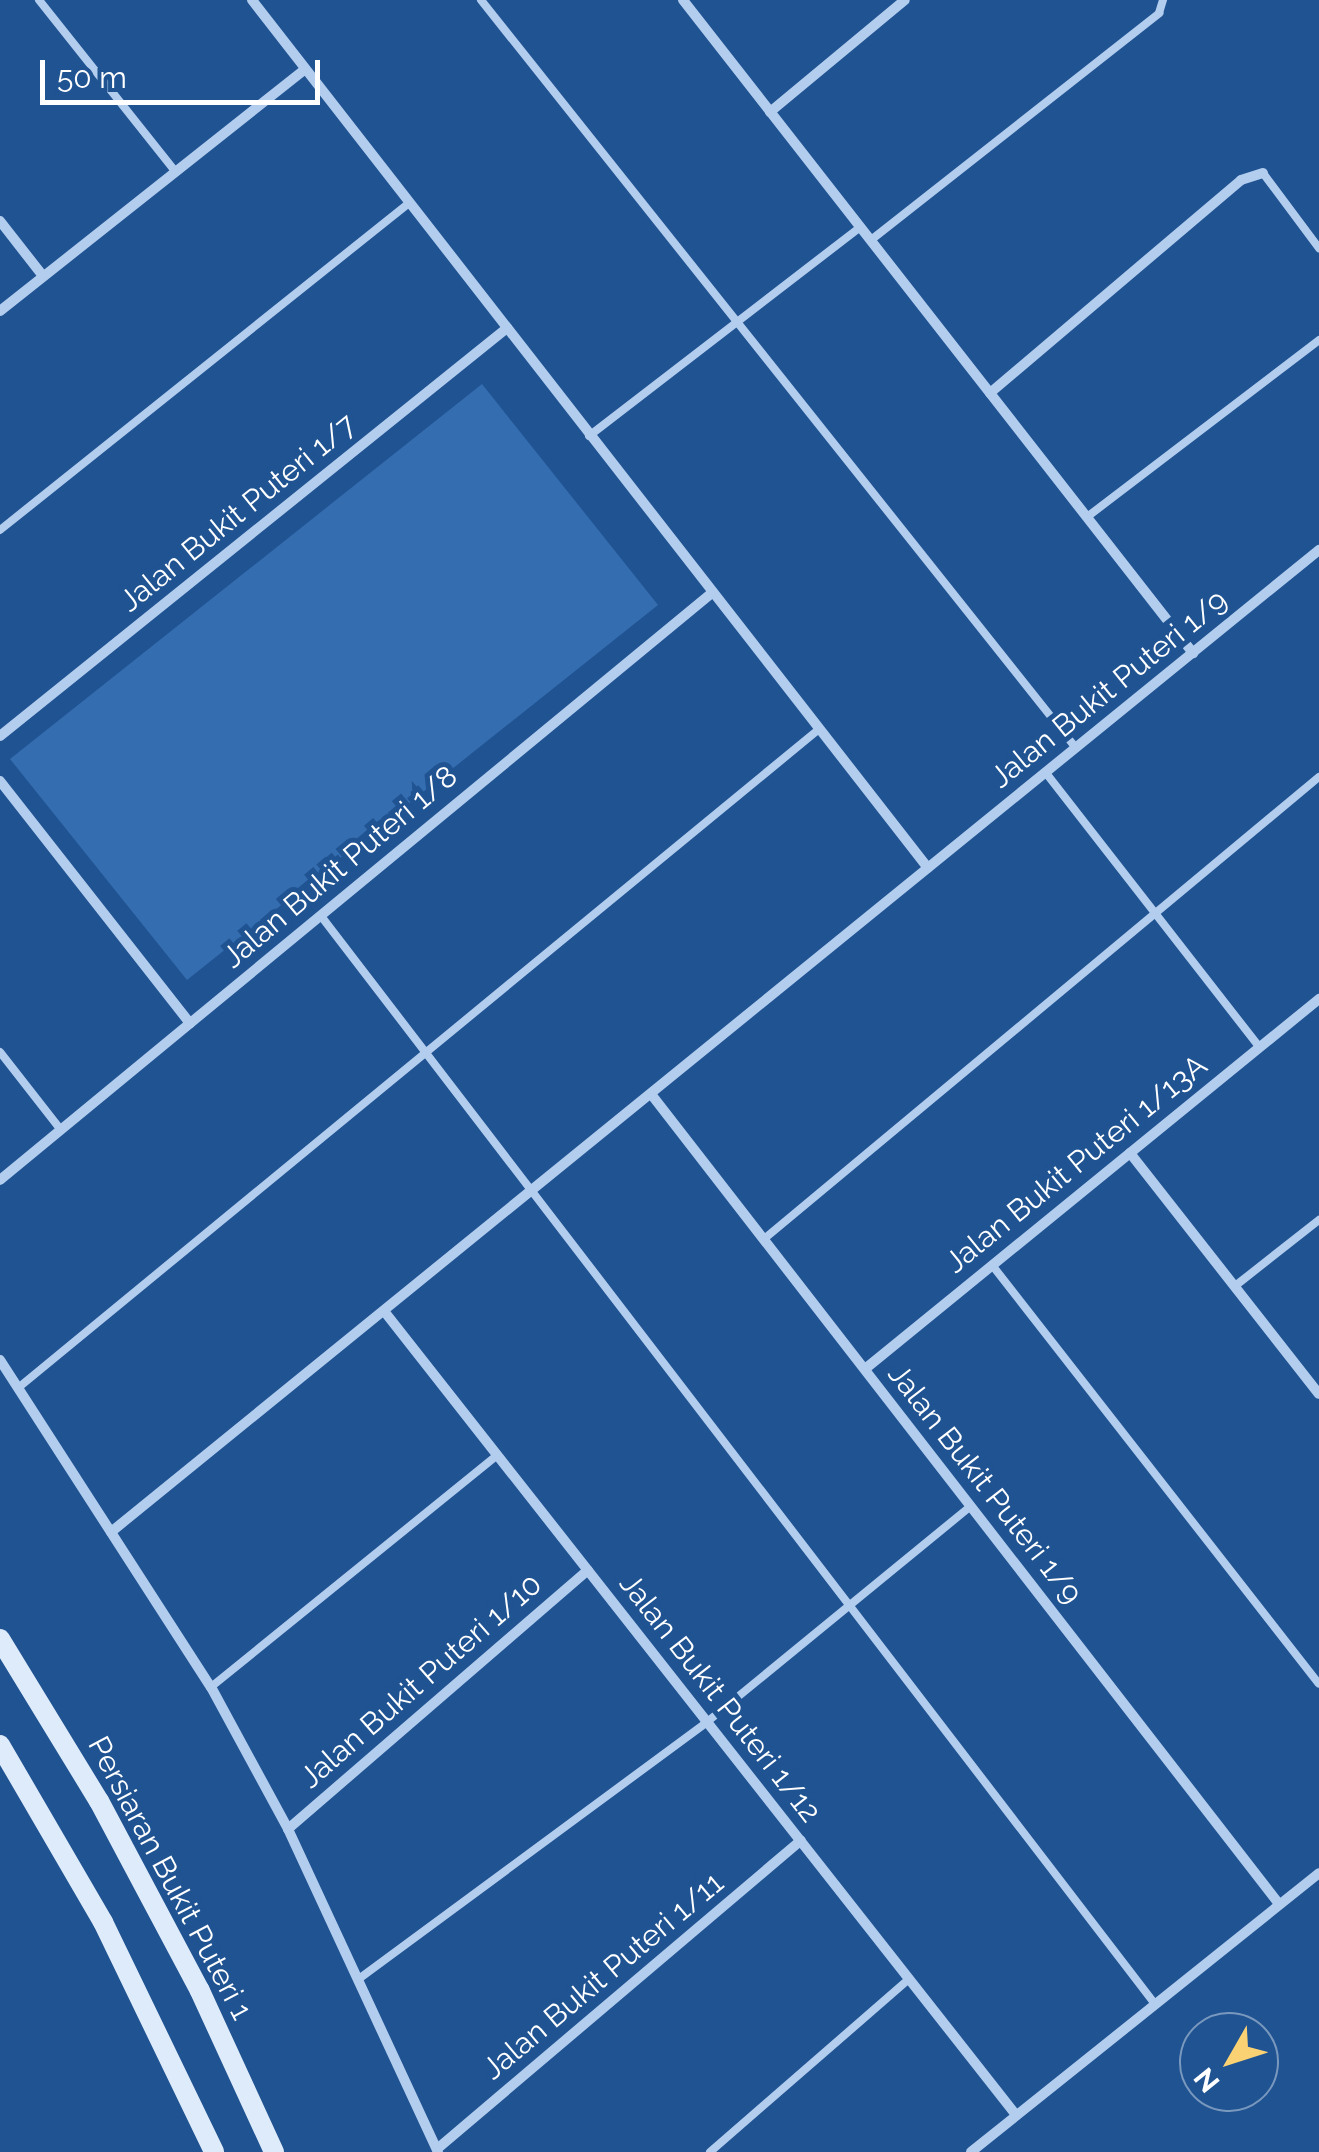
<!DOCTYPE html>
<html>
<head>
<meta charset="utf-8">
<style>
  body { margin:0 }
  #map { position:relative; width:1319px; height:2152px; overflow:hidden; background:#205392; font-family:Raleway,sans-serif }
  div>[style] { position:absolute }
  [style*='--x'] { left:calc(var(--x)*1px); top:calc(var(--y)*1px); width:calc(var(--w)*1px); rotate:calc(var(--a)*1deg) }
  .green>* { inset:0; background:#346db0 }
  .lane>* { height:8px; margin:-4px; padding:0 4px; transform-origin:4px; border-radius:4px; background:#b2cdee }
  .street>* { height:10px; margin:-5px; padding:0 5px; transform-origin:5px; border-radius:5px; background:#b2cdee }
  .secondary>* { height:20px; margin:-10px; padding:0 10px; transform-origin:10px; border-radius:10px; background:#deebfa }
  span { translate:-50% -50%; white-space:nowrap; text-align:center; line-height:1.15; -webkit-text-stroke:10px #205392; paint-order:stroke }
  .street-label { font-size:30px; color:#fff }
  .north { position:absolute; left:1179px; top:2012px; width:100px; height:100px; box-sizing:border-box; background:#205392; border:2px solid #7998be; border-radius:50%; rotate:231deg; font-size:28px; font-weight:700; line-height:40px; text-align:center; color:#fff }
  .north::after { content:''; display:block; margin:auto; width:35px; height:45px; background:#fbd273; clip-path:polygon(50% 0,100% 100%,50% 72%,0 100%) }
  .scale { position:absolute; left:40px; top:60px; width:280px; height:45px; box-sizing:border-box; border:5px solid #fff; border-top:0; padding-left:12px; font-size:30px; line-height:35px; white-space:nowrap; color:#fff; -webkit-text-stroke:8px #205392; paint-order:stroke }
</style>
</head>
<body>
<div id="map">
  <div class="green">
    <div style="clip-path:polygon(482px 384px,658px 605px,187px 980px,10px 759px)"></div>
  </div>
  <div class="lane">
    <div style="--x:39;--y:0;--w:220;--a:51.5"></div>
    <div style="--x:481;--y:0;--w:956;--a:51.5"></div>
    <div style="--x:1263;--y:173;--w:94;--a:53.3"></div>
    <div style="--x:871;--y:240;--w:367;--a:-38.2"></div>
    <div style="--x:1159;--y:13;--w:14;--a:-73"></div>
    <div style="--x:589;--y:436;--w:342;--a:-37.6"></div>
    <div style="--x:1087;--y:517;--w:292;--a:-37.3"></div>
    <div style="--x:0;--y:530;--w:524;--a:-38.64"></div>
    <div style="--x:1046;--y:773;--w:347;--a:52.1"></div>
    <div style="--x:321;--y:916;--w:1371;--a:52.53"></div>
    <div style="--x:0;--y:1052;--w:99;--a:52"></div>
    <div style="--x:764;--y:1239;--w:722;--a:-39.78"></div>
    <div style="--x:992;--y:1265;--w:531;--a:52.03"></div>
    <div style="--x:1235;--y:1286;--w:107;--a:-38.2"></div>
    <div style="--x:18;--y:1388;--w:1037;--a:-39.44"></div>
    <div style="--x:211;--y:1687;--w:368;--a:-39"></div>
    <div style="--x:360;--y:1978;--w:431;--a:-36.4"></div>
    <div style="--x:707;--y:1722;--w:341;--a:-39.3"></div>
    <div style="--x:710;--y:2152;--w:264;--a:-41"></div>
  </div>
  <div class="street">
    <div style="--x:252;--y:0;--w:1100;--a:52.09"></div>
    <div style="--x:683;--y:0;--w:829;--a:52.01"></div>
    <div style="--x:770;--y:112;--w:175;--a:-39.7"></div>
    <div style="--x:0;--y:221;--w:70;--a:52"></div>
    <div style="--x:0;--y:311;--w:389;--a:-38.4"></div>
    <div style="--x:990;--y:393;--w:329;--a:-40.3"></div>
    <div style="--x:1241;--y:180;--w:23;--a:-18"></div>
    <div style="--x:0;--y:736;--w:651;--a:-38.82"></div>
    <div style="--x:0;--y:781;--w:308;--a:51.9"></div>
    <div style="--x:651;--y:1094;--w:1025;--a:52.21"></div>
    <div style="--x:1130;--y:1153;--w:306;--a:51.9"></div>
    <div style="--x:0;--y:1180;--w:924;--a:-39.51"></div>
    <div style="--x:384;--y:1311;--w:1023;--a:51.83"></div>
    <div style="--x:0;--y:1360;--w:389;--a:57.2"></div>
    <div style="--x:211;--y:1687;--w:162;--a:61.5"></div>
    <div style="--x:288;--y:1829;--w:356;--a:65.1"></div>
    <div style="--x:865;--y:1369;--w:586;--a:-39.18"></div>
    <div style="--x:111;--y:1532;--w:1557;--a:-39.11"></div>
    <div style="--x:288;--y:1829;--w:396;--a:-40.8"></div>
    <div style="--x:437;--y:2149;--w:477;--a:-40.3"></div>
    <div style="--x:971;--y:2152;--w:446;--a:-38.7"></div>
  </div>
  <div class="secondary">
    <div style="--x:0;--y:1639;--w:190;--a:58.6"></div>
    <div style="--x:99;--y:1801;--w:215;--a:62"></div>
    <div style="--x:200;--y:1991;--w:177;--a:65.3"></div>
    <div style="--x:0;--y:1745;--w:205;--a:59.8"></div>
    <div style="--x:103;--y:1922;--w:255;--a:64.2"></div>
  </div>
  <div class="street-label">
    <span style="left:238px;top:513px;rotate:-39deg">Jalan Bukit Puteri 1/7</span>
    <span style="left:1109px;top:689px;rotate:-39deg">Jalan Bukit Puteri 1/9</span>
    <span style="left:340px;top:867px;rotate:-40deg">Jalan Bukit Puteri 1/8</span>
    <span style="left:1076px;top:1164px;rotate:-39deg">Jalan Bukit Puteri 1/13A</span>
    <span style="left:985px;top:1484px;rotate:52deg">Jalan Bukit Puteri 1/9</span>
    <span style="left:421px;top:1681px;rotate:-41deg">Jalan Bukit Puteri 1/10</span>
    <span style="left:720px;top:1698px;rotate:52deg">Jalan Bukit Puteri 1/12</span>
    <span style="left:170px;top:1878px;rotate:62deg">Persiaran Bukit Puteri 1</span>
    <span style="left:603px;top:1976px;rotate:-40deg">Jalan Bukit Puteri 1/11</span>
  </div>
  <div class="north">N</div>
  <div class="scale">50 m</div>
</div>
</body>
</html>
